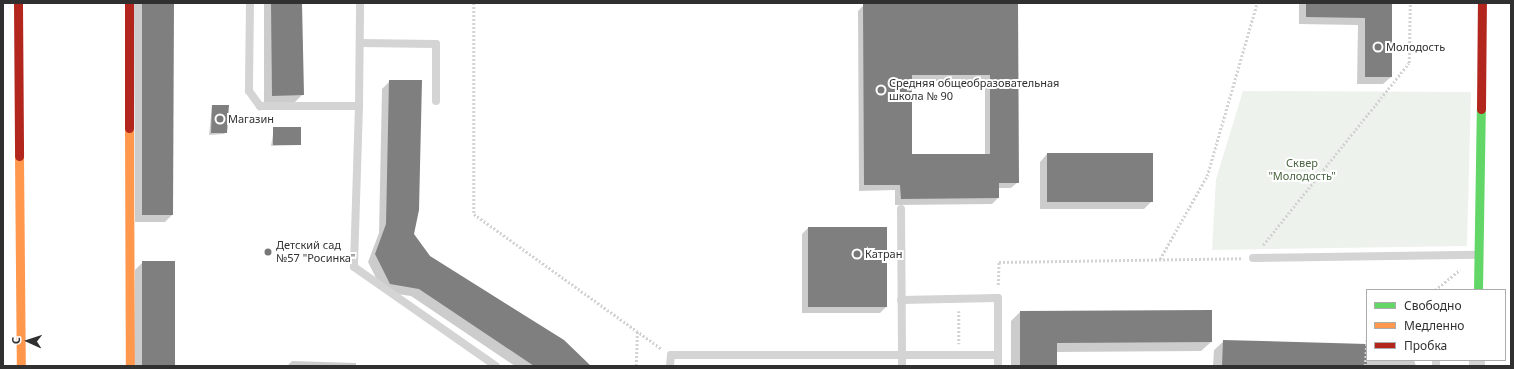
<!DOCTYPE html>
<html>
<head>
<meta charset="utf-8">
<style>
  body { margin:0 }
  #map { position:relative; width:1514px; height:369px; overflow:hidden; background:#fff; font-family:"Noto Sans",sans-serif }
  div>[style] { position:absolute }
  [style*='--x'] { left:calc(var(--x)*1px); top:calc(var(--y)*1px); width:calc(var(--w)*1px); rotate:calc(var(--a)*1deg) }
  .green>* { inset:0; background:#eef2ec }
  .shadow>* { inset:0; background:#0003 }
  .building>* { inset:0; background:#7f7f7f }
  .path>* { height:2.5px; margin-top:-1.25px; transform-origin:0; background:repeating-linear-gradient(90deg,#d3d3d3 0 2px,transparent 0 4px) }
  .lane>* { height:8px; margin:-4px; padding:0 4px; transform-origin:4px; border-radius:4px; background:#d4d4d4 }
  .street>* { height:16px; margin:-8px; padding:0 8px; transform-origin:8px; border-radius:8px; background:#d4d4d4 }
  .fast>* { height:9px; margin:-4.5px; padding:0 4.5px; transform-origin:4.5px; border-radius:4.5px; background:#63d668 }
  .slow>* { height:9px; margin:-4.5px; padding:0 4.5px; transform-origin:4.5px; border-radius:4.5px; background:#ff974d }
  .jam>* { height:9px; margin:-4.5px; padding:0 4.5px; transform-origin:4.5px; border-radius:4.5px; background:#b3261e }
  .dots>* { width:11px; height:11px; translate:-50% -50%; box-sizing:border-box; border:2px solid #fff; border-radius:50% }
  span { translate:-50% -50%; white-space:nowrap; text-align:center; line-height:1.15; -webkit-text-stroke:4px #fff; paint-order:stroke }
  .poi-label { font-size:11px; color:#303030 }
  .left { translate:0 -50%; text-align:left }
  .park-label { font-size:11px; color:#4b6743 }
  .frame { position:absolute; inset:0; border:4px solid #303030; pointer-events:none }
  .legend { position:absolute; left:1366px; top:289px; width:140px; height:72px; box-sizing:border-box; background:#fff; border:1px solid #acacac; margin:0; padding:5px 7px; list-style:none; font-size:12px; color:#303030 }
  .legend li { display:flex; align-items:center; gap:8px; height:20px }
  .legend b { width:20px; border:1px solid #acacac }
  .north { position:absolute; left:8px; top:321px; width:40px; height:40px; -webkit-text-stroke:3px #fff; paint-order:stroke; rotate:273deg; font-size:11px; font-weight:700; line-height:16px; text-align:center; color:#303030 }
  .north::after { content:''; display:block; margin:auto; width:14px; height:18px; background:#303030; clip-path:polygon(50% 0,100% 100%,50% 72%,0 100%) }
</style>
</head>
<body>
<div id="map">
  <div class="green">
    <div style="clip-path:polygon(1243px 91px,1471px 92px,1467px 246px,1212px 250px,1216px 179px)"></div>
  </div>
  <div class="shadow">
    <div style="clip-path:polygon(134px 3px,173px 3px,172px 215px,165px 222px,135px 222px)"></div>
    <div style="clip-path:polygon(264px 3px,300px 3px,303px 94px,295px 102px,264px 103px)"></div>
    <div style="clip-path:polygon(1299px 3px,1391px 3px,1391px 77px,1383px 84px,1357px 84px,1358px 25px,1299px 24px)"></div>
    <div style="clip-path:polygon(evenodd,1017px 4px,1018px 182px,1011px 188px,998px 188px,998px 198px,992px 204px,895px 205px,895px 190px,859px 191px,858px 11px,864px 5px,1017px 4px,911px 81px,985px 81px,985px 155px,911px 155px,911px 81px)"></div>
    <div style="clip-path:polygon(390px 81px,413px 234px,429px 257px,590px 366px,515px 366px,411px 296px,383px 292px,368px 262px,379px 233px,382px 89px)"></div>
    <div style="clip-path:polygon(212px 106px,226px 132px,224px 134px,209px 135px)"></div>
    <div style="clip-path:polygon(274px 128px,300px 145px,271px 146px)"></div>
    <div style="clip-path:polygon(1047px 154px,1152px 201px,1144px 209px,1040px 209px,1040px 162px)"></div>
    <div style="clip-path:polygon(808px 228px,886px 307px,880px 313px,802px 313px,802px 234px)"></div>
    <div style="clip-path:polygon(143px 262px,174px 366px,134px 366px,135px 270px)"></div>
    <div style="clip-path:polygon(1020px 312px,1211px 342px,1201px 351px,1056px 352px,1056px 366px,1011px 366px,1011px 321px)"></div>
    <div style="clip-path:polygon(1224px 341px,1367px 345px,1367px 360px,1414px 360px,1416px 366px,1213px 366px,1214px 350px)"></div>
    <div style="clip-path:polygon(292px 361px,356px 363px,356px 366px,287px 366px)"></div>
  </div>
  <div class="building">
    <div style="clip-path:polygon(142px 3px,174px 3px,173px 215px,142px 215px)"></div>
    <div style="clip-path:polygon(271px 3px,302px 3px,304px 95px,272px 96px)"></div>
    <div style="clip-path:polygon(evenodd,1018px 3px,1019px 183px,999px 183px,999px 198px,901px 199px,900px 185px,864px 185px,863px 4px,1018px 3px,912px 75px,990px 75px,990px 154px,912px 154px,912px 75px)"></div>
    <div style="clip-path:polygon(1306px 3px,1392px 3px,1392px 77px,1365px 77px,1365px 18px,1306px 17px)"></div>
    <div style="clip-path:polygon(389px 80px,422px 80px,419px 210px,414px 234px,430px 256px,564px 340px,591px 366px,534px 366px,419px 289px,390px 284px,375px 254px,386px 224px)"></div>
    <div style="clip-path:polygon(212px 105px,229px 105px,227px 133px,211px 133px)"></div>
    <div style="clip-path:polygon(273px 127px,301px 127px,301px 145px,273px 145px)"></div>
    <div style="clip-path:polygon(1047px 153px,1153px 153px,1153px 202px,1047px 202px)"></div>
    <div style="clip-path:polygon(808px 227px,887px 227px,887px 307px,808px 307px)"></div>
    <div style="clip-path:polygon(142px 261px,175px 261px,175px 366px,142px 366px)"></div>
    <div style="clip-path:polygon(1212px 310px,1212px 342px,1057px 343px,1057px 366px,1020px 366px,1020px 311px)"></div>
    <div style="clip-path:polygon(1223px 340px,1367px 344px,1367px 366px,1222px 366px)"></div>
  </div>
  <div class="path">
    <div style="--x:474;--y:3;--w:211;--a:90"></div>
    <div style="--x:474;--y:214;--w:231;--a:35.7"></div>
    <div style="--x:1263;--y:245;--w:233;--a:-51.3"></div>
    <div style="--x:1409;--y:63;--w:60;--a:-89"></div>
    <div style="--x:1160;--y:259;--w:95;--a:-60.5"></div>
    <div style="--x:1207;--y:176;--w:180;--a:-73.9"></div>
    <div style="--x:998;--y:285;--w:23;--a:-88"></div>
    <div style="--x:999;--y:262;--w:243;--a:-0.9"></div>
    <div style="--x:1435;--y:290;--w:32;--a:-39"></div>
    <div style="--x:959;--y:311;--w:33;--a:90"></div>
    <div style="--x:636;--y:366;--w:35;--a:-88"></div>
    <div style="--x:1365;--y:366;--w:29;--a:-86"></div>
  </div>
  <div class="lane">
    <div style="--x:250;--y:3;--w:88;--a:90.7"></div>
    <div style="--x:249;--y:91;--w:19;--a:54"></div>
    <div style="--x:260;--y:106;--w:99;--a:0"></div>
    <div style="--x:359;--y:106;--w:161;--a:91.8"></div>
    <div style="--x:354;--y:267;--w:173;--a:34.9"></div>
    <div style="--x:360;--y:43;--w:76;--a:0.8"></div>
    <div style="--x:436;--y:44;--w:57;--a:90"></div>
    <div style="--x:359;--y:106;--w:103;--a:-89.4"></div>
    <div style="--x:901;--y:209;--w:157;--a:89.6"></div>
    <div style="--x:1253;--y:258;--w:224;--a:-0.8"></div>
    <div style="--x:998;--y:355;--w:11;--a:90"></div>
    <div style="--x:1436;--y:360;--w:6;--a:90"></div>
    <div style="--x:670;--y:366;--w:11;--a:-85"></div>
    <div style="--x:671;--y:355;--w:327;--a:0"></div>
    <div style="--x:998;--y:355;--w:57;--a:-90"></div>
    <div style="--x:998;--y:298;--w:97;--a:178.8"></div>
  </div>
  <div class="street">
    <div style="--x:1477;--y:366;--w:6;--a:-90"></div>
  </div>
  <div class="fast">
    <div style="--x:1478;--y:290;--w:181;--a:-89.1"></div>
  </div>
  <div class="slow">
    <div style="--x:129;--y:128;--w:238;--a:89.8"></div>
    <div style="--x:19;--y:156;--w:210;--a:89.5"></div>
  </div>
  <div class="jam">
    <div style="--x:18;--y:3;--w:153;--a:89.6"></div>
    <div style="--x:129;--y:3;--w:125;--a:90"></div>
    <div style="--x:1481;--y:109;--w:106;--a:-89.5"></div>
  </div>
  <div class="dots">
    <div style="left:1378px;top:47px;background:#787878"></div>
    <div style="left:881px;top:90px;background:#787878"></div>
    <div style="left:220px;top:119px;background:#787878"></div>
    <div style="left:268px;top:252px;background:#787878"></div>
    <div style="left:857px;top:254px;background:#787878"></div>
  </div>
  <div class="poi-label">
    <span class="left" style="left:1386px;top:47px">Молодость</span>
    <span class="left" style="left:889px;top:90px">Средняя общеобразовательная<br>школа № 90</span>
    <span class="left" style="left:228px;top:119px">Магазин</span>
    <span class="left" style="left:276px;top:252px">Детский сад<br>№57 "Росинка"</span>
    <span class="left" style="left:865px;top:254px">Катран</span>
  </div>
  <div class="park-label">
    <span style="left:1302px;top:170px">Сквер<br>"Молодость"</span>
  </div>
  <div class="frame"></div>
  <ul class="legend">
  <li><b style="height:5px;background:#63d668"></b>Свободно</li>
  <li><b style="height:5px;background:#ff974d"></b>Медленно</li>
  <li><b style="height:5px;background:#b3261e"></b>Пробка</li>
  </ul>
  <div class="north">С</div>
</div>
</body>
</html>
